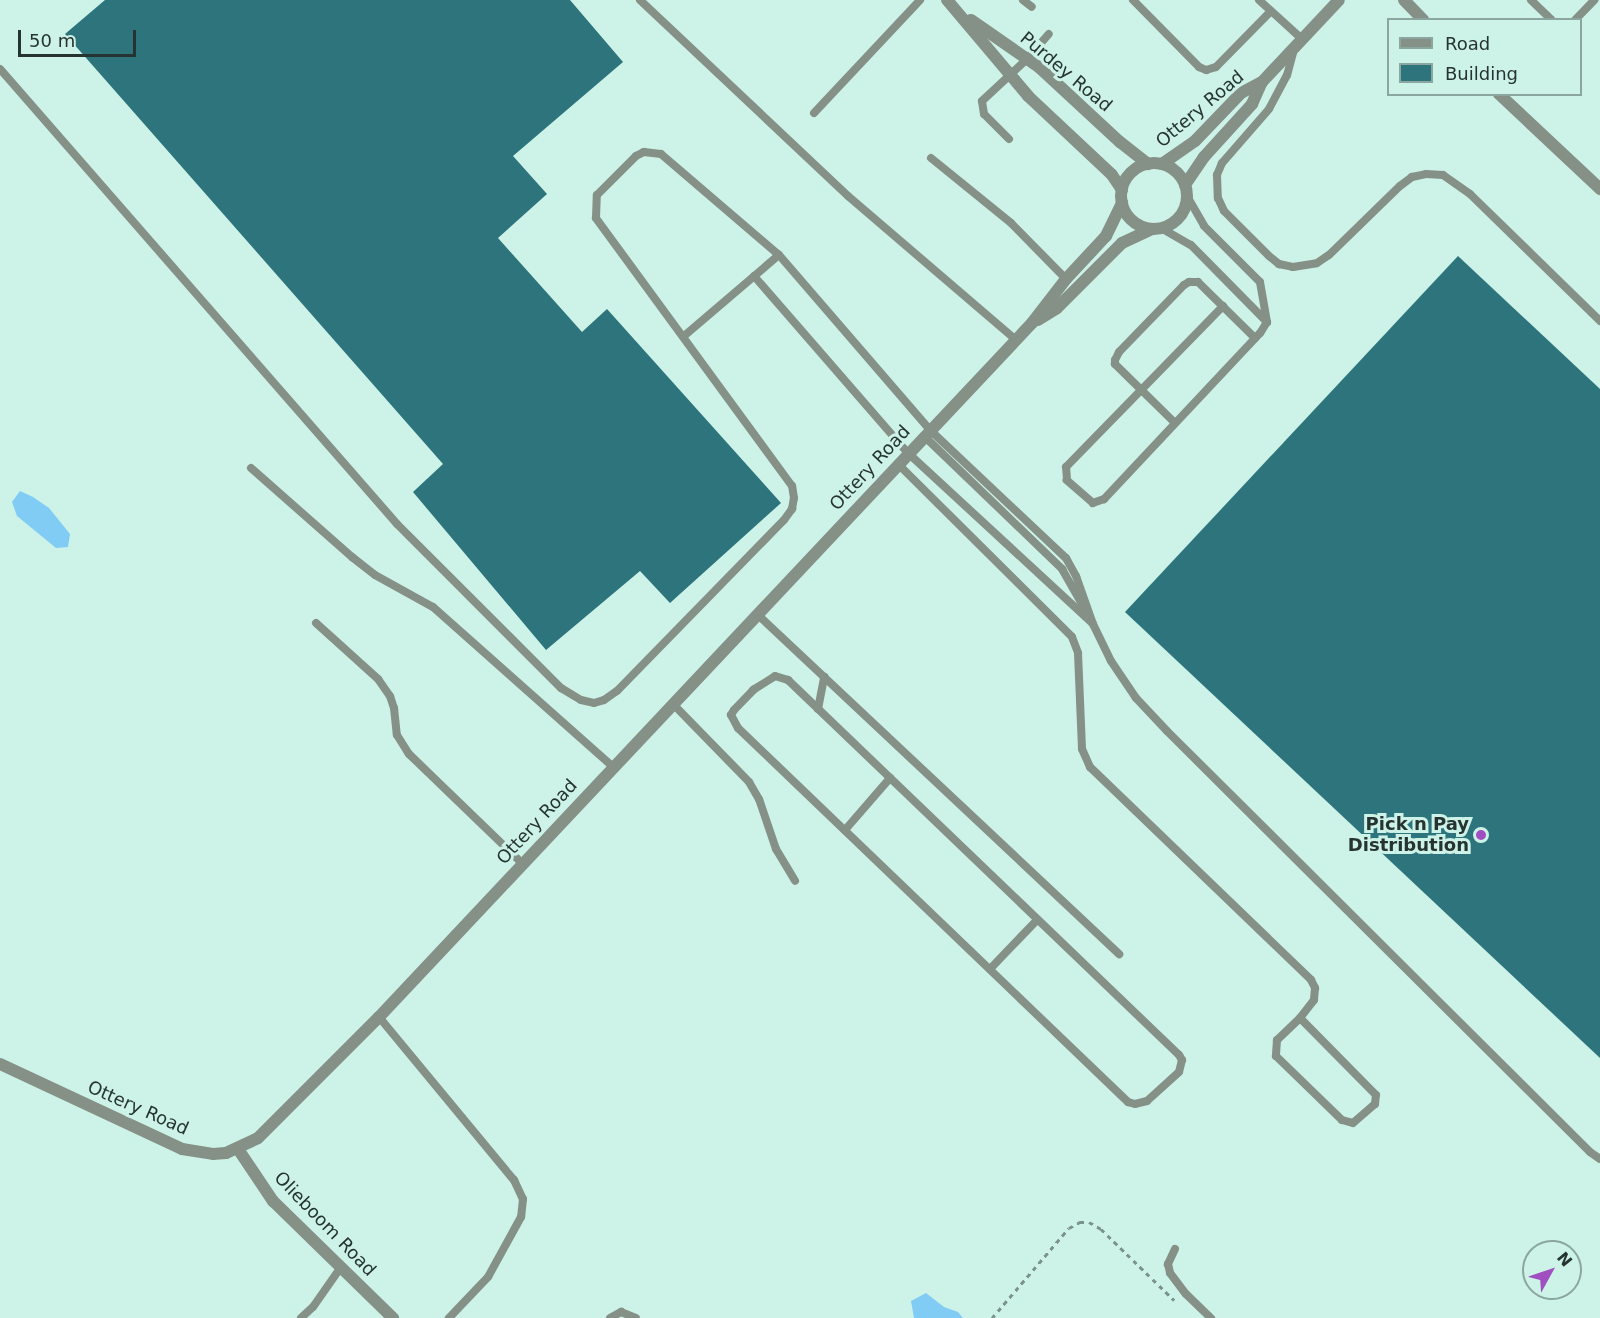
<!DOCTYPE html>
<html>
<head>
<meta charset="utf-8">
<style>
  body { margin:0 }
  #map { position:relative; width:1600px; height:1318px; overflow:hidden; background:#cdf2e8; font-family:"DejaVu Sans",sans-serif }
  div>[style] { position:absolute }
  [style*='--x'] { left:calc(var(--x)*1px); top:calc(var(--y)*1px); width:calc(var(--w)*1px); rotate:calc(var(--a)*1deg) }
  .water>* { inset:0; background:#80ccf4 }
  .building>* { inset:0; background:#2d747c }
  .path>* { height:3px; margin-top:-1.5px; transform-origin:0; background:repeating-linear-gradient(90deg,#7a938d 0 4.5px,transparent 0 9px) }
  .service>* { height:8px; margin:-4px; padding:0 4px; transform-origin:4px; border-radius:4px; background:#859087 }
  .minor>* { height:12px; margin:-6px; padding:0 6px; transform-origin:6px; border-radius:6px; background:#859087 }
  .tertiary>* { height:12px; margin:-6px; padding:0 6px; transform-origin:6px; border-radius:6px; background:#859087 }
  .tertiary>.ring { margin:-6px; padding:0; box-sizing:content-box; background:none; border:12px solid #859087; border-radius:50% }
  .dots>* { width:16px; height:16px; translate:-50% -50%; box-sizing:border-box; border:3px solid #cdf2e8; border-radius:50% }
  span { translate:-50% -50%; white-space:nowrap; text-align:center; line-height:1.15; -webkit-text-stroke:6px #cdf2e8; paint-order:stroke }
  .street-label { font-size:18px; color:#263431 }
  .poi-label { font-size:18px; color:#263431; font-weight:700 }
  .right { translate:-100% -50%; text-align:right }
  .legend { position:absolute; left:1387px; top:18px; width:195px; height:78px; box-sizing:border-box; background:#cdf2e8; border:2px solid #8aa69f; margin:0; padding:8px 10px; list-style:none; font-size:18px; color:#263431 }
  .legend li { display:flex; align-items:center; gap:12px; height:30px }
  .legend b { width:30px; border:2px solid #8aa69f }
  .north { position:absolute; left:1522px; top:1240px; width:60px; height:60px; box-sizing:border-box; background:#cdf2e8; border:2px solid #8aa69f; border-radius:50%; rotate:50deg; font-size:16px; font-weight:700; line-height:24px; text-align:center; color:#263431 }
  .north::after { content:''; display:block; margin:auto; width:21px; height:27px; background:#9f4fbf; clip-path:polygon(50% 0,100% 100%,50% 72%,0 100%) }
  .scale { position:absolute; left:18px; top:30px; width:118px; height:27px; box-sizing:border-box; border:3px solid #263431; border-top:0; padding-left:8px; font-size:18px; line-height:21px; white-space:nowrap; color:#263431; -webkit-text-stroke:4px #cdf2e8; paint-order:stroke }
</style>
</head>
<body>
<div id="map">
  <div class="water">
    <div style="clip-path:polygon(20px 491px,33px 497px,49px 508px,70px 534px,68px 547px,56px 548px,17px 516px,12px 502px)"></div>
    <div style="clip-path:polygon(926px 1293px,944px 1307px,958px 1312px,963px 1318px,914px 1318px,911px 1301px)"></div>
  </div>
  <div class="building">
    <div style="clip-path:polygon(105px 0,570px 0,623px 62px,513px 156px,547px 194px,498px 238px,582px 332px,607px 309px,781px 503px,670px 603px,640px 571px,546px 650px,413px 492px,443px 464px,65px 34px)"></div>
    <div style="clip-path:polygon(1458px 256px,1600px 389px,1600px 1058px,1125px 612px)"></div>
  </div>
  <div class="path">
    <div style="--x:992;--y:1318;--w:118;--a:-49.5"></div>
    <div style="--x:1069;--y:1228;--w:13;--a:-29"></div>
    <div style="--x:1080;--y:1222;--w:9;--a:0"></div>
    <div style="--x:1089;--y:1222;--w:14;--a:30"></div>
    <div style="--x:1101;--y:1229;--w:102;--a:44.2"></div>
  </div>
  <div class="service">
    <div style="--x:640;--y:0;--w:286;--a:43.3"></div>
    <div style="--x:848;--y:196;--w:221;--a:40.6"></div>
    <div style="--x:1023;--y:0;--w:11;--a:38"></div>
    <div style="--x:1133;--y:0;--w:94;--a:45.4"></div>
    <div style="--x:1199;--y:67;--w:8;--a:23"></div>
    <div style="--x:1206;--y:70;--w:10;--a:-17"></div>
    <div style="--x:1216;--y:67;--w:78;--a:-45.5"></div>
    <div style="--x:1259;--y:0;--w:58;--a:42.2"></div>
    <div style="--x:1531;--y:0;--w:29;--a:44"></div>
    <div style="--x:1575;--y:20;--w:28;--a:-46"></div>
    <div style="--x:1293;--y:53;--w:23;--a:105"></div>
    <div style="--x:1287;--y:75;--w:38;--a:118"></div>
    <div style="--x:1269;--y:109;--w:72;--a:131"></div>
    <div style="--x:1222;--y:163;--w:13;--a:113"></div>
    <div style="--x:1217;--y:175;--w:23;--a:88"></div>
    <div style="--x:1218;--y:198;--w:14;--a:65"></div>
    <div style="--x:1224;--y:211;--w:64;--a:45"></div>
    <div style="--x:1269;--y:256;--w:13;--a:39"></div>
    <div style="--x:1279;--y:264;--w:14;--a:12"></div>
    <div style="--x:1293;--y:267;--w:24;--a:-9"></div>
    <div style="--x:1317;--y:263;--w:14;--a:-34"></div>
    <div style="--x:1329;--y:255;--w:99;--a:-44.2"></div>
    <div style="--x:1400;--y:186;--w:15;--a:-37"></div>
    <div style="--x:1412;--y:177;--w:14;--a:-12"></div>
    <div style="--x:1426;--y:174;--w:17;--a:3"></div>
    <div style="--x:1443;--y:175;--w:33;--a:35"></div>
    <div style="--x:1470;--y:194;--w:182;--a:44.3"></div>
    <div style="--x:0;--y:69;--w:604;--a:48.89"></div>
    <div style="--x:397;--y:524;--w:232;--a:45"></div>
    <div style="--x:561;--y:688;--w:23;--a:31"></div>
    <div style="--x:581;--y:700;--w:13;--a:13"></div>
    <div style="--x:594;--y:703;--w:10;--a:-17"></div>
    <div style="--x:604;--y:700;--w:16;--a:-35"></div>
    <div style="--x:617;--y:691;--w:239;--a:-45.7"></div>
    <div style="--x:784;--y:520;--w:14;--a:-54"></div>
    <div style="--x:792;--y:509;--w:11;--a:-80"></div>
    <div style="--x:794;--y:498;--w:12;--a:-99"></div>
    <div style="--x:792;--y:486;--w:332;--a:-126.2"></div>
    <div style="--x:596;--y:218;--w:23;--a:-88"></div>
    <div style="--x:597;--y:195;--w:55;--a:-45"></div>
    <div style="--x:636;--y:156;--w:9;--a:-27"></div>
    <div style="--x:644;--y:152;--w:17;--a:7"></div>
    <div style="--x:661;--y:154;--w:155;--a:40.6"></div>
    <div style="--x:779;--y:255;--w:231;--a:49.2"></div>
    <div style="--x:930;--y:430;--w:187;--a:43.3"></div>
    <div style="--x:1066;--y:558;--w:21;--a:61"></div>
    <div style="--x:1076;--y:576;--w:51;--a:70.5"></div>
    <div style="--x:814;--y:113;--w:155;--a:-46.8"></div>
    <div style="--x:1009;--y:139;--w:35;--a:-135"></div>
    <div style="--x:984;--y:114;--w:13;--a:-99"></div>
    <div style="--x:982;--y:101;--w:62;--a:-43"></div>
    <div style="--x:1027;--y:59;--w:33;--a:-49"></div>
    <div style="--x:931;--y:158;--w:103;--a:39.1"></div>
    <div style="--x:1011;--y:223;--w:78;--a:45.5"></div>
    <div style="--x:1187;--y:196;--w:34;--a:60"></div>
    <div style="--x:1204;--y:226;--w:79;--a:45"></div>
    <div style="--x:1260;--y:282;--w:41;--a:80.1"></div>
    <div style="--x:1267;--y:322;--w:13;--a:122"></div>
    <div style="--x:1260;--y:333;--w:228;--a:133.2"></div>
    <div style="--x:1104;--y:499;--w:12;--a:160"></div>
    <div style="--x:1093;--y:503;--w:35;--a:-139"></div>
    <div style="--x:1067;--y:480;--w:13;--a:-94"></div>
    <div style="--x:1066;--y:467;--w:225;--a:-45.7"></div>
    <div style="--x:1161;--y:228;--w:34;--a:30"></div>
    <div style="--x:1191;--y:245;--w:108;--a:45.4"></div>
    <div style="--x:754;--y:276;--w:235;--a:49"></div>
    <div style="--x:908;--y:453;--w:251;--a:42.7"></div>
    <div style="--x:684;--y:336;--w:125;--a:-40.5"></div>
    <div style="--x:1174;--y:422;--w:83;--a:-135.5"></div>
    <div style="--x:1115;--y:364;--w:4;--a:-90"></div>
    <div style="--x:1115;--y:360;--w:9;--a:-63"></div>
    <div style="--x:1119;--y:352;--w:93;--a:-45.9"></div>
    <div style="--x:1184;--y:285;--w:6;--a:-31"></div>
    <div style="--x:1189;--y:282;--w:9;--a:0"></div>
    <div style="--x:1198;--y:282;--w:80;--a:44.5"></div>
    <div style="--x:924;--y:436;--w:192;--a:43.9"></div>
    <div style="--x:1062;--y:569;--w:43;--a:60.4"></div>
    <div style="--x:898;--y:464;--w:245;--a:44.8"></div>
    <div style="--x:1072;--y:637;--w:17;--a:69"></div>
    <div style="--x:1078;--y:653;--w:96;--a:87.6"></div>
    <div style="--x:1082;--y:749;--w:20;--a:66"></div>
    <div style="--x:1090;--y:767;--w:307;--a:43.9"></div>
    <div style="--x:1311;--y:980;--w:9;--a:63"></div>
    <div style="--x:1315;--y:988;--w:12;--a:95"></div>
    <div style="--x:1314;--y:1000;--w:23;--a:128"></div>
    <div style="--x:1300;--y:1018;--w:32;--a:136"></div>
    <div style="--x:1277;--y:1040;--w:16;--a:94"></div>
    <div style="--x:1276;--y:1056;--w:92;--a:44.1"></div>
    <div style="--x:1342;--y:1120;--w:11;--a:15"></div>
    <div style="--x:1353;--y:1123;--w:29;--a:-41"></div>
    <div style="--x:1375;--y:1104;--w:9;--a:-84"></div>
    <div style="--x:1376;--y:1095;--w:108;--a:-134.6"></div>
    <div style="--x:251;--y:468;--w:135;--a:41.4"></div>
    <div style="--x:352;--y:557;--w:29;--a:38"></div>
    <div style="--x:375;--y:575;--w:66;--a:28.9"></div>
    <div style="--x:433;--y:607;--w:241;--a:41.6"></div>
    <div style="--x:757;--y:614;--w:497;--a:43.2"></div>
    <div style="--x:1092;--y:622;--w:43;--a:64"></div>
    <div style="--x:1111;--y:661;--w:45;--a:56"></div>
    <div style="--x:1136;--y:698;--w:45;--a:46.8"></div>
    <div style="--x:1167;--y:731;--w:597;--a:44.86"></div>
    <div style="--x:1590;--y:1152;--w:12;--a:35"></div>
    <div style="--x:316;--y:623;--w:84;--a:42.1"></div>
    <div style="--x:378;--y:679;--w:21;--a:55"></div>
    <div style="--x:390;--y:696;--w:13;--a:72"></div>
    <div style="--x:394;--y:708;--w:27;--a:84"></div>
    <div style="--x:397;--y:735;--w:22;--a:58"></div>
    <div style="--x:409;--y:754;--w:158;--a:44"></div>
    <div style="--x:775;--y:676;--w:14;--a:17"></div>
    <div style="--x:788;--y:680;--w:542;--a:43.8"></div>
    <div style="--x:1179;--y:1055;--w:6;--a:59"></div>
    <div style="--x:1182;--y:1060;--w:12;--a:104"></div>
    <div style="--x:1179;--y:1072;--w:43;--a:137.8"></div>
    <div style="--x:1147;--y:1101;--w:12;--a:166"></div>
    <div style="--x:1135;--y:1104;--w:7;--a:-164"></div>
    <div style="--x:1128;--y:1102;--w:540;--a:-136.2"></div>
    <div style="--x:738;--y:728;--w:15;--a:-118"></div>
    <div style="--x:731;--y:715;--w:6;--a:-59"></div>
    <div style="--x:734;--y:710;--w:28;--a:-46"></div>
    <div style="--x:753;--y:690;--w:26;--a:-32"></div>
    <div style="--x:673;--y:704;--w:109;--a:45.7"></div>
    <div style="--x:749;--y:782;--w:20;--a:60"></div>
    <div style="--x:759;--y:799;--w:53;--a:71.2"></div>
    <div style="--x:776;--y:849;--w:37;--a:59"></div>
    <div style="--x:818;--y:709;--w:33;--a:-79"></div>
    <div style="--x:845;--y:830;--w:69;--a:-49.1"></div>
    <div style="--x:990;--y:969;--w:68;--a:-46.2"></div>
    <div style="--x:379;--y:1017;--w:212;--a:50.4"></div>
    <div style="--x:514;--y:1180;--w:21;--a:65"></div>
    <div style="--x:523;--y:1199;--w:18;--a:96"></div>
    <div style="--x:521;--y:1217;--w:68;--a:118.8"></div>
    <div style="--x:488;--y:1277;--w:57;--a:133.6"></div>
    <div style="--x:1175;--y:1249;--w:17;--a:115"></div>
    <div style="--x:1168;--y:1264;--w:9;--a:77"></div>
    <div style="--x:1170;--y:1273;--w:26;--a:53"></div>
    <div style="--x:1186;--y:1294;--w:35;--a:44"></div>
    <div style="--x:301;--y:1318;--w:16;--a:-43"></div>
    <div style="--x:313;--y:1307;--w:49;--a:-55"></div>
    <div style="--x:610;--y:1318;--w:13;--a:-29"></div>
    <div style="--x:621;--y:1312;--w:16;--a:22"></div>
  </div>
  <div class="minor">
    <div style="--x:947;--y:0;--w:126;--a:49.8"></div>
    <div style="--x:1028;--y:96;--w:115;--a:43.2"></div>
    <div style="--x:1112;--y:175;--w:18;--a:56"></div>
    <div style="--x:1404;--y:0;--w:28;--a:46"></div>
    <div style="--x:971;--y:20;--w:84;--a:34.8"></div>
    <div style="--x:1040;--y:68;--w:109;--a:42.8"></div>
    <div style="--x:1120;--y:142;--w:36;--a:38"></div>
    <div style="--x:1499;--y:94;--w:139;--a:43.2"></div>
    <div style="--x:238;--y:1149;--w:63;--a:56.1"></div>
    <div style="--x:273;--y:1201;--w:168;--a:44.3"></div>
  </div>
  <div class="tertiary">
    <div class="ring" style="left:1121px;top:163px;width:54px;height:54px"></div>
    <div style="--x:1162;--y:164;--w:40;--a:-34.9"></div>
    <div style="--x:1195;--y:141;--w:66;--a:-46.2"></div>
    <div style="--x:1241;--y:93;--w:24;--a:-28"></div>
    <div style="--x:1262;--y:82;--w:112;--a:-46.8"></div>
    <div style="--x:1185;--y:185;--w:34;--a:-56"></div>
    <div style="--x:1204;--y:157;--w:72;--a:-47.8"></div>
    <div style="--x:1252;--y:104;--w:24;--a:-66"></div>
    <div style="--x:1038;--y:320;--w:22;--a:-32"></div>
    <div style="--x:1057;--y:308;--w:92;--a:-45"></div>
    <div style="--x:1122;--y:243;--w:33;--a:-25"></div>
    <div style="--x:0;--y:1064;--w:201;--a:25"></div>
    <div style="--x:182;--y:1149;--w:31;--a:9"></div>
    <div style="--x:213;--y:1154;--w:13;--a:-4"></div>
    <div style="--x:226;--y:1153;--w:35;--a:-25"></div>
    <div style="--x:258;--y:1138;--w:171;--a:-45"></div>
    <div style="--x:379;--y:1017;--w:953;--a:-46.74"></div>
    <div style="--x:1032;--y:323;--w:56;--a:-52.3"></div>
    <div style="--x:1066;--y:279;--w:59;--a:-47.1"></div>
    <div style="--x:1106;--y:236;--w:37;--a:-64"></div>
  </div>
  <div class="dots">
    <div style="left:1481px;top:835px;background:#9f4fbf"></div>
  </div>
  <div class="street-label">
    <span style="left:1066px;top:72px;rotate:40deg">Purdey Road</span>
    <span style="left:1200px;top:109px;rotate:-40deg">Ottery Road</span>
    <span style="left:870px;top:468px;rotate:-47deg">Ottery Road</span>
    <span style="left:537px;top:822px;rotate:-47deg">Ottery Road</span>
    <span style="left:138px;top:1108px;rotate:24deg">Ottery Road</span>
    <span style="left:325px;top:1224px;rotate:46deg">Olieboom Road</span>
  </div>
  <div class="poi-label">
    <span class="right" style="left:1469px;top:835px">Pick n Pay<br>Distribution</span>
  </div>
  <ul class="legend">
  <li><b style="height:8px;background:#859087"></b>Road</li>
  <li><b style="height:16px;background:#2d747c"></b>Building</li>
  </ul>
  <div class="north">N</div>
  <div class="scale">50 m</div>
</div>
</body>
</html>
